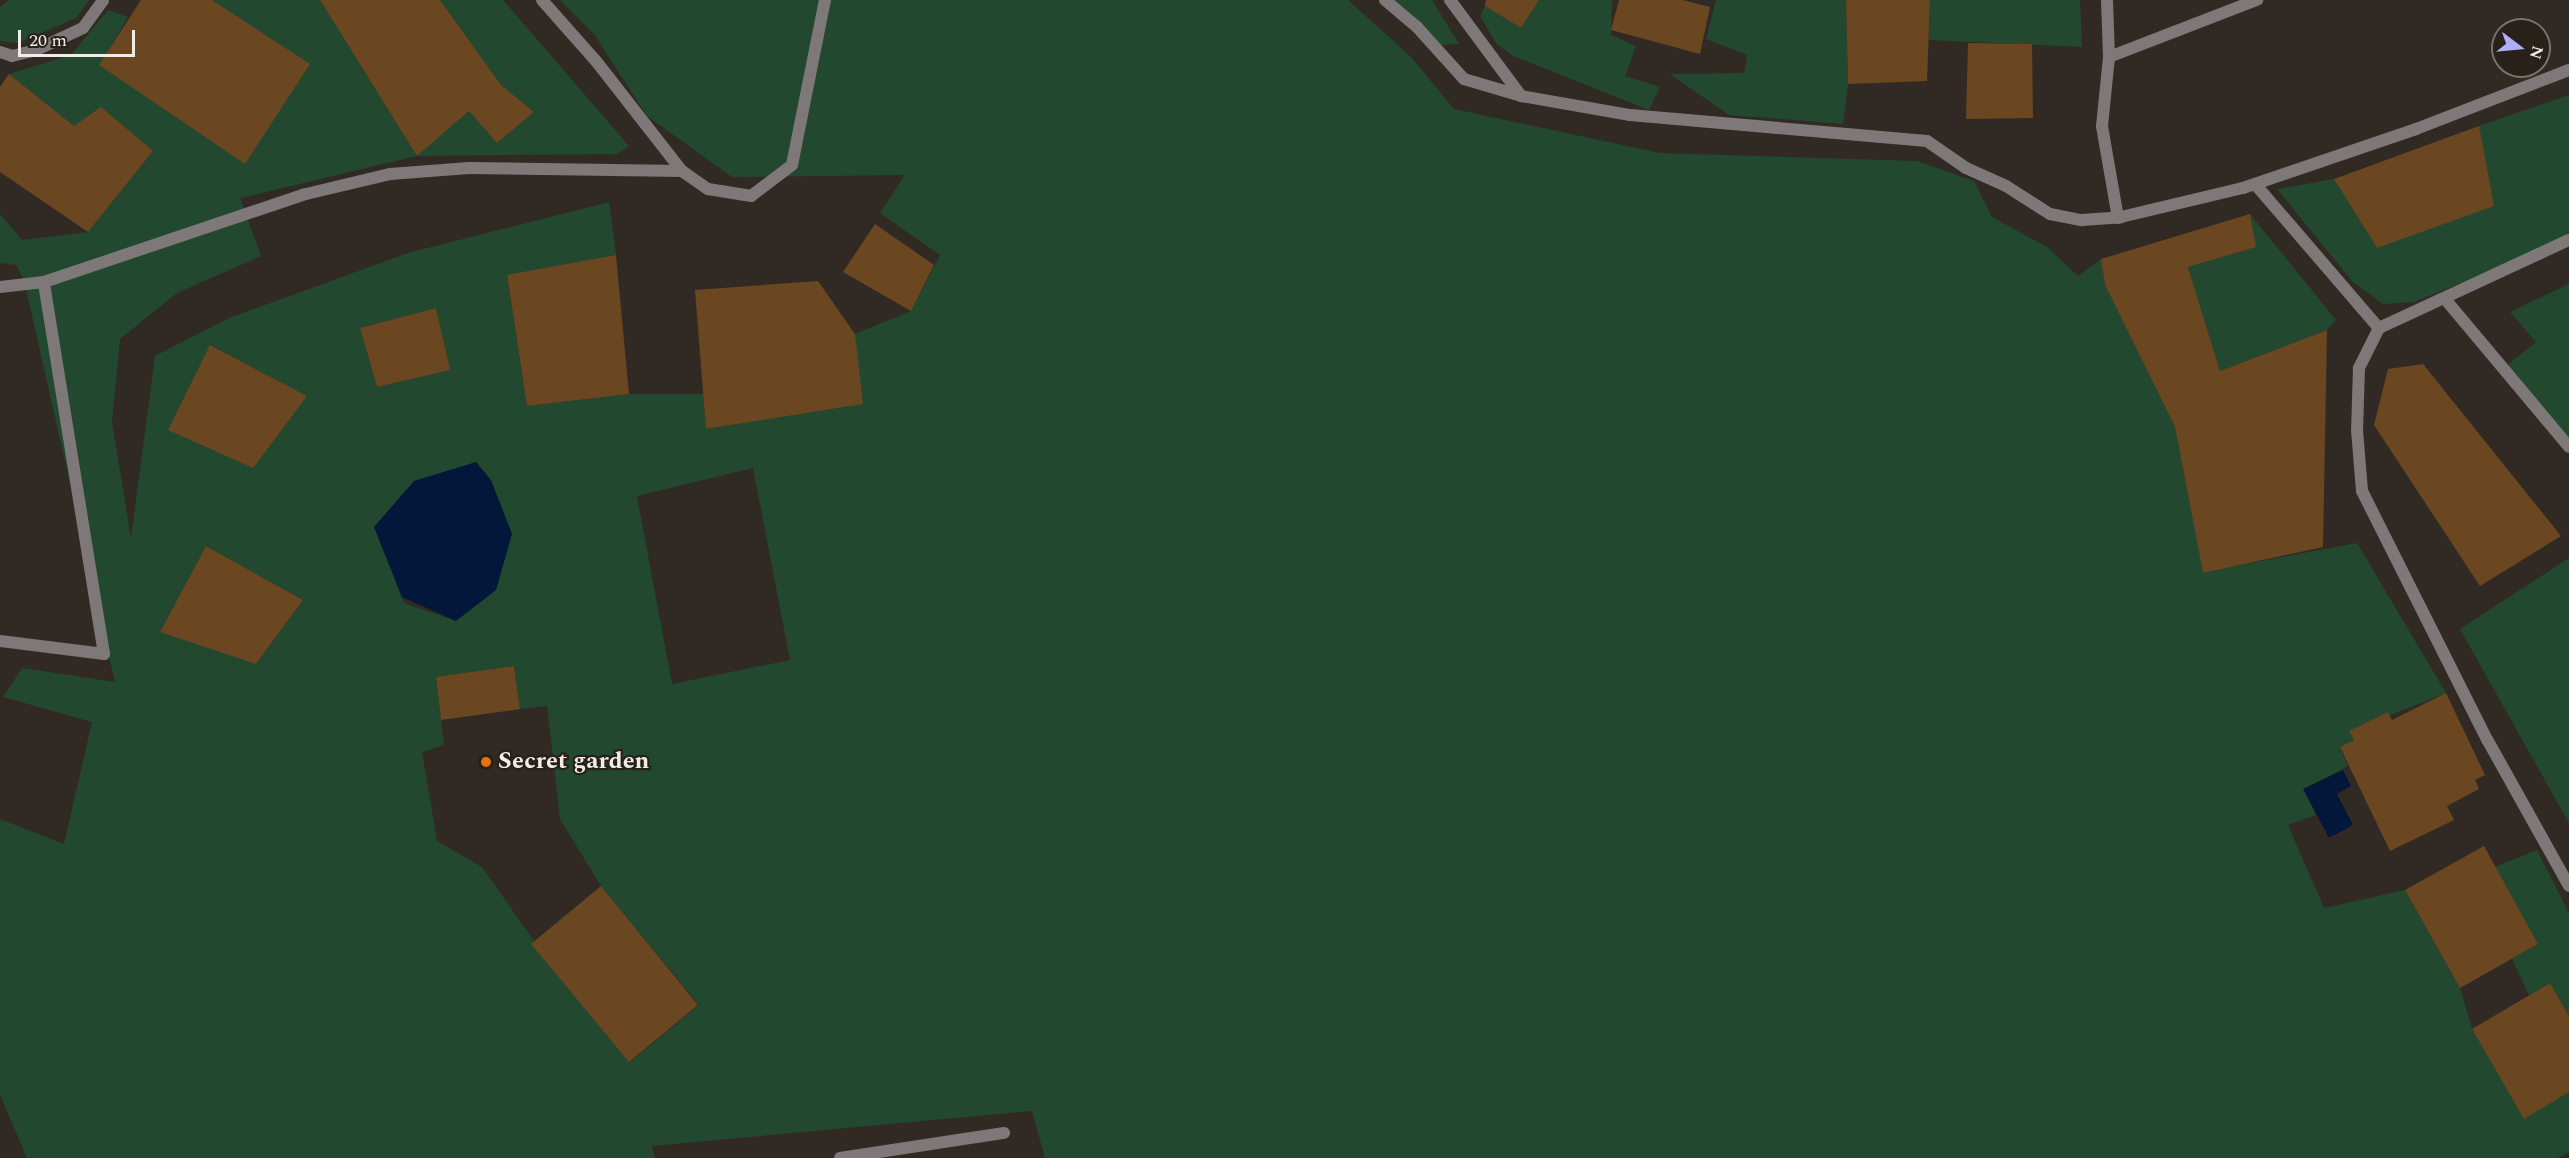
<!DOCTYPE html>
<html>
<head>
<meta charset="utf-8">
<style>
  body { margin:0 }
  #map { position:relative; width:2569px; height:1158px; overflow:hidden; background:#312a24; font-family:Spectral,serif }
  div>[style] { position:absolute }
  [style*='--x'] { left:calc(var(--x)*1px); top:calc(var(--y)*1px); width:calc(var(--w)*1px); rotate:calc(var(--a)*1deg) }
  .green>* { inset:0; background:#22482f }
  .water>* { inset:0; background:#021739 }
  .building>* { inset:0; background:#6a4721 }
  .minor>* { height:12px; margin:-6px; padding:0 6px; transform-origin:6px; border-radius:6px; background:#7e7879 }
  .dots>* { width:16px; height:16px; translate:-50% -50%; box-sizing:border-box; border:3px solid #27211a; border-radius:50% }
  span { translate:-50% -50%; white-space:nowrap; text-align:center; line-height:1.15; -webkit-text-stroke:4.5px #27211a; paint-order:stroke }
  .poi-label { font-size:24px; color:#f1ece8; font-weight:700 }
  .left { translate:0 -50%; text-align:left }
  .north { position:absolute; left:2491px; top:18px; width:60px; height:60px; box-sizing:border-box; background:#27211a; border:2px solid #78726c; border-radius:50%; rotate:106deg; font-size:16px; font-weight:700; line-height:24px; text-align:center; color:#f1ece8 }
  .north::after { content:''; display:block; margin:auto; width:21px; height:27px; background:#afaefa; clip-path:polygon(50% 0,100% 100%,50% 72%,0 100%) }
  .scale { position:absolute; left:18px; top:30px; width:117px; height:27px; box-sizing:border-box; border:3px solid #f1ece8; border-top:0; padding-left:8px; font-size:18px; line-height:21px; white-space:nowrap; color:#f1ece8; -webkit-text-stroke:4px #27211a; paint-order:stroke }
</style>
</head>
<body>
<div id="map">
  <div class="green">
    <div style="clip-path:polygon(9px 0,89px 0,76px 18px,18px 43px,0 41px,0 7px)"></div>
    <div style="clip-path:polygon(evenodd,212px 0,320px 0,417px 156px,469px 111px,497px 142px,533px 112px,501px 85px,440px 0,503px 0,629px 146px,617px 154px,417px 156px,240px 198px,261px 256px,177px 293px,120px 339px,112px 422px,131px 538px,155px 356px,229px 318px,408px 253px,609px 202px,616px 255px,507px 276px,527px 406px,629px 394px,703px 394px,706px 429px,744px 423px,855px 334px,911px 311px,940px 255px,880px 213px,905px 175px,732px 177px,647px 116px,594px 34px,560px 0,1348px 0,1411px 57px,1454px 109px,1660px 153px,1917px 161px,1974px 181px,1992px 217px,2047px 247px,2078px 276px,2101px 259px,2105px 285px,2175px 427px,2203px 572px,2357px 543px,2446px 693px,2350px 731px,2354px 740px,2340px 748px,2348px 766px,2304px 789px,2316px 815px,2288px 825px,2324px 908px,2405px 890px,2460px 988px,2472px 1029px,2524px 1118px,2569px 1092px,2569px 1152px,2557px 1158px,1045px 1158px,1032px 1111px,652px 1146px,655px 1158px,27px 1158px,0 1095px,0 819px,64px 844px,92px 722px,3px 697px,22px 668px,115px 682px,24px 280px,16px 265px,0 263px,0 214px,22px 240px,88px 232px,153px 151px,74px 126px,9px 74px,71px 55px,108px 10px,128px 17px,100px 65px,245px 163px,309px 65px,212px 0,436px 308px,449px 370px,377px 387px,360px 328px,436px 308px,212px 0,211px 345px,306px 396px,169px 429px,211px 345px,212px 0,753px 468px,790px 660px,672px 684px,637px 496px,753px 468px,212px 0,374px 527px,456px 621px,404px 603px,374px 527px,212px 0,206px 546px,303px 600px,256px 664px,160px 632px,206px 546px,212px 0,514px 666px,520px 709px,547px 706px,560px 819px,601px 886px,699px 1005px,630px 1062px,565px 985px,482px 867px,437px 841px,422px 752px,444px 745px,436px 677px,514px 666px)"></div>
    <div style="clip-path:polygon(1391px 0,1432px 0,1459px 44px,1441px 45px)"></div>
    <div style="clip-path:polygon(1539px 0,1612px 0,1611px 35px,1636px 46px,1625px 76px,1660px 87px,1649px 110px,1513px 56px,1496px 43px,1480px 16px,1485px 6px,1521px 28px)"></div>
    <div style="clip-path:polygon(1716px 0,1846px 0,1848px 84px,1843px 124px,1729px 115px,1670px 74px,1744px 73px,1747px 55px,1706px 39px)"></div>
    <div style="clip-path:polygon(1930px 0,2080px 0,2082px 47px,1929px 40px)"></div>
    <div style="clip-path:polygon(2569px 95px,2569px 239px,2414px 302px,2383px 304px,2352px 281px,2277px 189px,2334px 179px,2377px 248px,2479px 126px)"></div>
    <div style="clip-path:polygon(2250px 214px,2336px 320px,2327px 330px,2220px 371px,2188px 267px,2255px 247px)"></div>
    <div style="clip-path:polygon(2569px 284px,2569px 450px,2505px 367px,2536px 342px,2510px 312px)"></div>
    <div style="clip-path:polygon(2569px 558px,2569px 823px,2460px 629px)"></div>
    <div style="clip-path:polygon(2537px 850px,2569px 913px,2569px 1016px,2550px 983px,2529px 995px,2512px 959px,2538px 944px,2495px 867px)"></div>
  </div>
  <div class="water">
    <div style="clip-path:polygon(476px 462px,491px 480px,512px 534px,496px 590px,456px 621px,402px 597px,374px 527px,414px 481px)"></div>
    <div style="clip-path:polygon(2343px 770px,2351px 786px,2337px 794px,2353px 825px,2329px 838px,2303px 789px)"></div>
  </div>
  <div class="building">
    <div style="clip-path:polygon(141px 0,212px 0,310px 64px,245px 164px,99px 65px)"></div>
    <div style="clip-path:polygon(320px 0,440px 0,501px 85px,534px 112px,497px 143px,469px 111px,417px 156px)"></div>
    <div style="clip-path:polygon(1486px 0,1539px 0,1521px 28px,1485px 6px)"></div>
    <div style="clip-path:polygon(1619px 0,1683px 0,1710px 7px,1700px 54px,1611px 30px)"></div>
    <div style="clip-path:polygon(1846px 0,1930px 0,1927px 81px,1848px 84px)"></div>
    <div style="clip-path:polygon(1968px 43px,2032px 44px,2033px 118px,1966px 119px)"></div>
    <div style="clip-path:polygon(9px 74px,74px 126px,101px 107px,153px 151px,88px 232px,0 172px,0 87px)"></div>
    <div style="clip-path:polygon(2479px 126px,2494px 206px,2377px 248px,2334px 179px)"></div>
    <div style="clip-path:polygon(2250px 214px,2256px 247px,2188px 267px,2220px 371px,2327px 330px,2323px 547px,2203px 573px,2175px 427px,2105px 285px,2101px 259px)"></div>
    <div style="clip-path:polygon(875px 224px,934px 265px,911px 311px,843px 272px)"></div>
    <div style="clip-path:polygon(616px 255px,629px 394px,527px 406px,507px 275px)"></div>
    <div style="clip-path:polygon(818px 281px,855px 334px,863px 404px,706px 429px,695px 290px)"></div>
    <div style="clip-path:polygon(436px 308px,450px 370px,377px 387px,360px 328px)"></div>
    <div style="clip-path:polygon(210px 345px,307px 396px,253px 468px,168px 430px)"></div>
    <div style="clip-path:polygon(2423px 364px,2561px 536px,2480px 586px,2374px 425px,2388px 369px)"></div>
    <div style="clip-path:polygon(206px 546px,303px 600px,256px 664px,160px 632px)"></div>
    <div style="clip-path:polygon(514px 666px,520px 709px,441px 720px,436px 677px)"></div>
    <div style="clip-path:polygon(2446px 693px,2485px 775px,2475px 780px,2479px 789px,2447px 806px,2454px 820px,2390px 851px,2340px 747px,2354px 740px,2349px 731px,2388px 712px,2392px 720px)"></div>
    <div style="clip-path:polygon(2484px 846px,2538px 944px,2460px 988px,2405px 890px)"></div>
    <div style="clip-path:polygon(601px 886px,698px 1005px,629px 1062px,531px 944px)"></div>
    <div style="clip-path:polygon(2550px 983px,2569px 1016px,2569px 1092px,2524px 1119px,2472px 1029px)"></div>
  </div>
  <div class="minor">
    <div style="--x:542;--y:0;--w:81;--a:48.5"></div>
    <div style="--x:596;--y:61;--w:140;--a:52"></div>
    <div style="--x:682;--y:171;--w:32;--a:35"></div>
    <div style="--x:708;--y:189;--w:44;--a:9.2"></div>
    <div style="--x:751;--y:196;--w:51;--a:-37.1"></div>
    <div style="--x:792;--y:165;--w:168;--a:-78.7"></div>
    <div style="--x:1385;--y:0;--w:42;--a:40.2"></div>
    <div style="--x:1417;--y:27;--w:70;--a:47.9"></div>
    <div style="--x:1464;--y:79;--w:59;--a:16.6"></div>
    <div style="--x:1521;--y:96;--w:111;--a:9.9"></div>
    <div style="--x:1630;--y:115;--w:298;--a:5"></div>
    <div style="--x:1927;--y:141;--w:47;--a:34.7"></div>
    <div style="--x:1966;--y:168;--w:44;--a:24.2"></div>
    <div style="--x:2006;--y:186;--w:52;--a:32.5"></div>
    <div style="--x:2050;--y:214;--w:33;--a:11"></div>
    <div style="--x:2082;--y:220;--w:39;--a:-4"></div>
    <div style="--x:2121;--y:217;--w:125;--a:-13.4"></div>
    <div style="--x:2243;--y:188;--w:183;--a:-18.8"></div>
    <div style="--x:2416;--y:129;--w:164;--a:-21.1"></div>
    <div style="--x:1450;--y:0;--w:119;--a:53.5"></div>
    <div style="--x:2107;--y:0;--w:57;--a:88"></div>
    <div style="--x:0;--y:52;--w:13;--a:18"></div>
    <div style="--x:12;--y:56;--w:25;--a:-14"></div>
    <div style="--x:36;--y:50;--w:52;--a:-25.1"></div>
    <div style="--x:83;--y:28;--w:34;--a:-54"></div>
    <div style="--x:2255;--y:184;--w:190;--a:49.3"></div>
    <div style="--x:2379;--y:328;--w:45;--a:116.6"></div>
    <div style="--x:2359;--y:368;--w:62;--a:91.8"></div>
    <div style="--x:2357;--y:430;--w:61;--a:85.3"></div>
    <div style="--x:2362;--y:491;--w:280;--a:63.3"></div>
    <div style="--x:2488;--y:741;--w:166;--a:60.8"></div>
    <div style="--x:2118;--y:218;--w:93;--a:-99.9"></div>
    <div style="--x:2102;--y:126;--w:69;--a:-84.2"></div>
    <div style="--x:2109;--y:57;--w:159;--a:-21.1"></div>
    <div style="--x:0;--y:287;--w:44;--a:-6.5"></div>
    <div style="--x:44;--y:282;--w:276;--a:-18.6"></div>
    <div style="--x:306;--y:194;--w:86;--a:-13.4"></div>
    <div style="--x:390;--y:174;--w:79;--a:-4.3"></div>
    <div style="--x:469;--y:168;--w:213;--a:0.8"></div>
    <div style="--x:2445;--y:299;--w:193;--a:50"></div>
    <div style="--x:2379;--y:328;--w:209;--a:-24.9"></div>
    <div style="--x:0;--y:641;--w:105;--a:7.1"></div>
    <div style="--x:104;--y:654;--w:377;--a:-99.2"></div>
    <div style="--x:840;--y:1158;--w:166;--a:-8.7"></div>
  </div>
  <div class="dots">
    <div style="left:486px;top:762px;background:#e8710a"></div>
  </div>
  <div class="poi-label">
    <span class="left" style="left:498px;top:762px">Secret garden</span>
  </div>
  <div class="north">N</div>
  <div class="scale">20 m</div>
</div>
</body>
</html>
